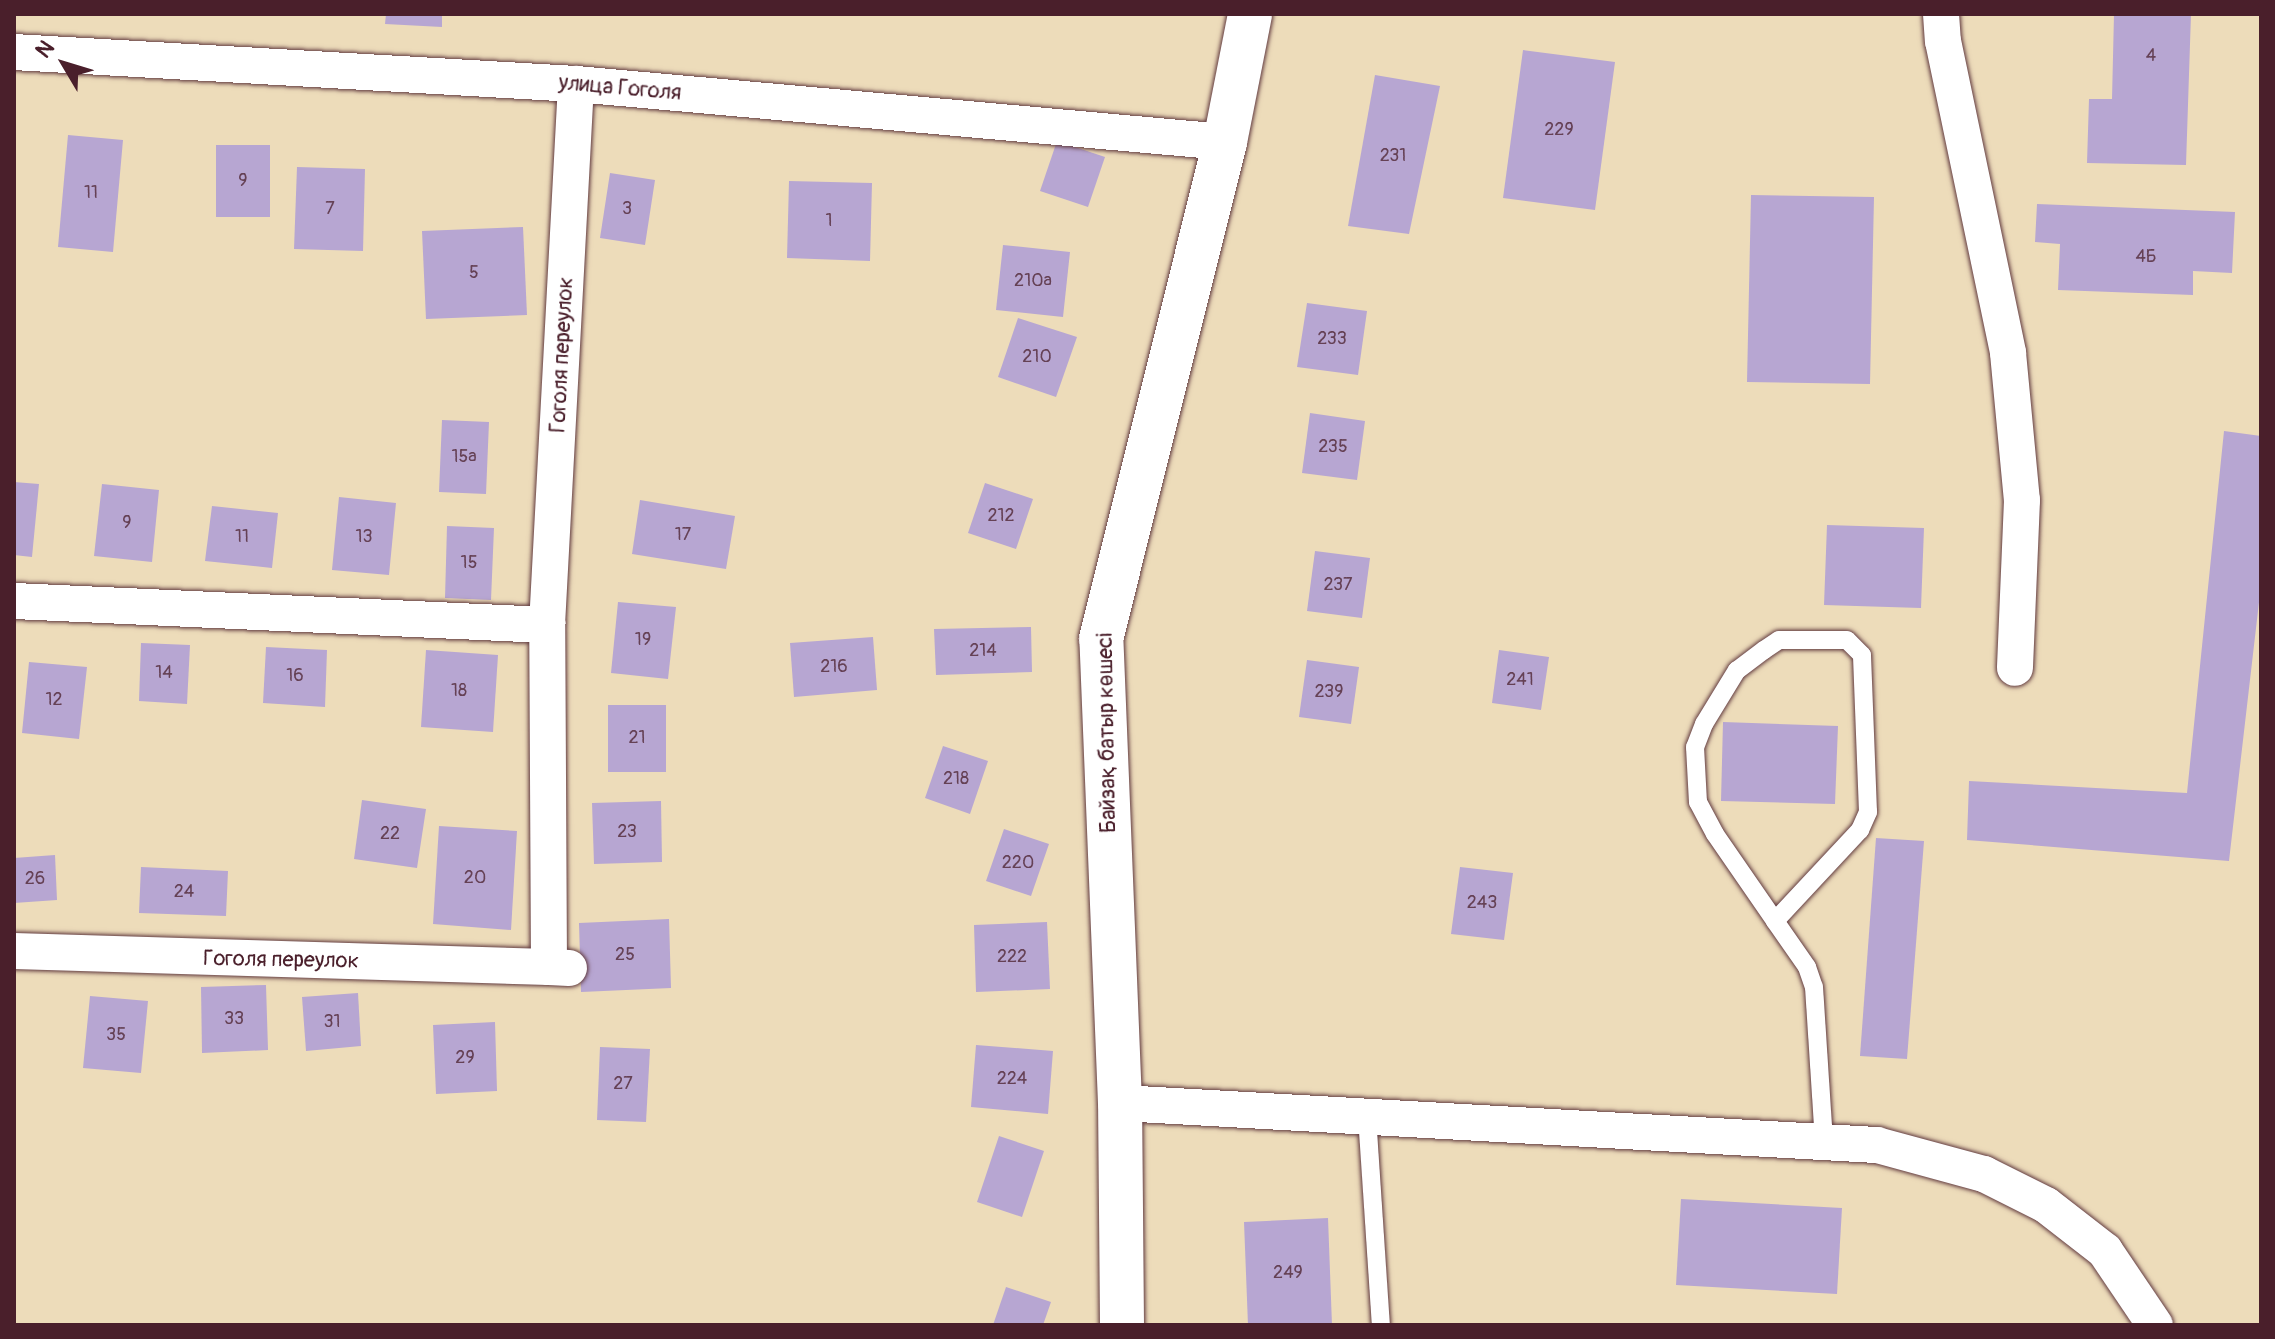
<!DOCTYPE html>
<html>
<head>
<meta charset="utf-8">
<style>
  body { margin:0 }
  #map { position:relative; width:2275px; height:1339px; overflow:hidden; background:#eddcba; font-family:Pangolin,sans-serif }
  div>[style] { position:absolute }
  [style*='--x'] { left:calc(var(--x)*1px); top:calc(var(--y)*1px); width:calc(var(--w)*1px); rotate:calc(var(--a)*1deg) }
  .building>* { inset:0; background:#b7a6d2 }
  .roads { filter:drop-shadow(0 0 2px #623b40) drop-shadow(0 0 2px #623b40) }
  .service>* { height:18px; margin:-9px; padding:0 9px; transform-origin:9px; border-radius:9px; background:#fff }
  .minor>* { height:36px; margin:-18px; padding:0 18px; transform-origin:18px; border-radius:18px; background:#fff }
  .secondary>* { height:44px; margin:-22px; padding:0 22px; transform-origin:22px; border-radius:22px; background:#fff }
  span { translate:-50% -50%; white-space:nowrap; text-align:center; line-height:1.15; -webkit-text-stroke:8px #fff; paint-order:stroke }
  .number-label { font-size:18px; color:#654155 }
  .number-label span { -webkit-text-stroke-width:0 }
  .street-label { font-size:22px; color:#4a1f2b }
  .frame { position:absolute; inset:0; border:16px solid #4a1f2b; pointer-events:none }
  .north { position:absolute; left:24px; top:24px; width:80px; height:80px; -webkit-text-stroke:6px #fff; paint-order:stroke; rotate:308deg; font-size:22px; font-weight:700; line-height:32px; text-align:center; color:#4a1f2b }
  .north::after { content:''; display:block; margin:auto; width:28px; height:36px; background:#4a1f2b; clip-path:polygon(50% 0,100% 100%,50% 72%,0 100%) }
</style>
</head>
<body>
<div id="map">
  <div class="building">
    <div style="clip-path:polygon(386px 14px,442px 14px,442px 27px,385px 24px)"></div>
    <div style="clip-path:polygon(2114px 14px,2191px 14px,2186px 165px,2087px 163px,2089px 99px,2112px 99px)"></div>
    <div style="clip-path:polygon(1523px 50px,1615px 62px,1595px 210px,1503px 198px)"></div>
    <div style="clip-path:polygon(1375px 75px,1440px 86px,1409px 234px,1348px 226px)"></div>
    <div style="clip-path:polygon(68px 135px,123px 140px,113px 252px,58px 247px)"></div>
    <div style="clip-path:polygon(1057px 141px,1105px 157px,1088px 207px,1040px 191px)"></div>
    <div style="clip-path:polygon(216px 145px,270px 145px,270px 217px,216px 217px)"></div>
    <div style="clip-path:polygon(297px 167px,365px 169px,363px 251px,294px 249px)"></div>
    <div style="clip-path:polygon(610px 173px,655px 180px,645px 245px,600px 238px)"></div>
    <div style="clip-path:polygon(789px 181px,872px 183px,870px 261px,787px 258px)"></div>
    <div style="clip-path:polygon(1751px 195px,1874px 197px,1870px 384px,1747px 382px)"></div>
    <div style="clip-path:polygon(2037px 204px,2235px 212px,2232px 273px,2193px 271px,2193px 295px,2058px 290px,2060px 244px,2035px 242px)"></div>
    <div style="clip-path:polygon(523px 227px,527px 315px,426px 319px,422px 231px)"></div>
    <div style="clip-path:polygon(1003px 245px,1070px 252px,1063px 317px,996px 310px)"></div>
    <div style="clip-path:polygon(1307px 303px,1367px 311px,1358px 375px,1297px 367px)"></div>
    <div style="clip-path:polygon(1018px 318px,1077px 337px,1056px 397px,998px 377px)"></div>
    <div style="clip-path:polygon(1310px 413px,1365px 421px,1357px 480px,1302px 473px)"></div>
    <div style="clip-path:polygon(442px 420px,489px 422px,486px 494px,439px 492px)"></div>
    <div style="clip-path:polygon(2224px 431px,2261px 436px,2261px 585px,2229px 861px,1967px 840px,1969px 781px,2187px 793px)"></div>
    <div style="clip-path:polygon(14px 482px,39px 484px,32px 557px,14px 555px)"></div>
    <div style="clip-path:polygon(985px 483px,1033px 499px,1016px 549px,968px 533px)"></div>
    <div style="clip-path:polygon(102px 484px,159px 490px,152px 562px,94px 556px)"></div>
    <div style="clip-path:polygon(339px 497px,396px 503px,389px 575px,332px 570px)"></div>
    <div style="clip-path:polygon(640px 500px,735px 516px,726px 569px,632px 554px)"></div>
    <div style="clip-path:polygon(212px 506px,278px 513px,272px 568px,205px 561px)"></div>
    <div style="clip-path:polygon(1827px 525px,1924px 528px,1921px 608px,1824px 605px)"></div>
    <div style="clip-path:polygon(447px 526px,494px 528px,491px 600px,445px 598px)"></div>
    <div style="clip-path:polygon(1315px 551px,1370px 558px,1362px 618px,1307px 611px)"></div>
    <div style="clip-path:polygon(618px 602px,676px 607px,668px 679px,611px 673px)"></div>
    <div style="clip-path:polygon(1031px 627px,1032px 672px,936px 675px,934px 629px)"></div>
    <div style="clip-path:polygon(873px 637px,877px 690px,794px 697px,790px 643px)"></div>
    <div style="clip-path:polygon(141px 643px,190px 645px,187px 704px,139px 701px)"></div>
    <div style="clip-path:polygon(266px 647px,327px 650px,325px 707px,263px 703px)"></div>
    <div style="clip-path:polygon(426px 650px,498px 655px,493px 732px,421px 727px)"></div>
    <div style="clip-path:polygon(1499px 650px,1549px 657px,1541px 710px,1492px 703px)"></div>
    <div style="clip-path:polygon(1307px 660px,1359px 667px,1351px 724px,1299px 717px)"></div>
    <div style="clip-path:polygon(29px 662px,87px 667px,79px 739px,22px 733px)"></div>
    <div style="clip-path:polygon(608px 705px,666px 705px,666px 772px,608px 772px)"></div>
    <div style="clip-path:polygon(1723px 722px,1838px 726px,1835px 804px,1721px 801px)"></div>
    <div style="clip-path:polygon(943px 746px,988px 761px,970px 814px,925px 798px)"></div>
    <div style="clip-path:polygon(362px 800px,426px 809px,417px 868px,354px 859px)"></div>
    <div style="clip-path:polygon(661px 801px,662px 862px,594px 864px,592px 803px)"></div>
    <div style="clip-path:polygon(439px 826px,517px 831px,511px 930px,433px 924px)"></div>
    <div style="clip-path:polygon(1004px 829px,1049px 844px,1031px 896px,986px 881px)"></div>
    <div style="clip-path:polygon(1876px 838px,1924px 841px,1907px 1059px,1860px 1056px)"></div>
    <div style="clip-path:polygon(55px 855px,57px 900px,14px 903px,14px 858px)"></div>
    <div style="clip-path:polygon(141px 867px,228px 871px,226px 916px,139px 913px)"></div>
    <div style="clip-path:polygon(1460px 867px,1513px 873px,1504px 940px,1451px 934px)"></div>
    <div style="clip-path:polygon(669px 919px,671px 988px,581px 992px,579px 923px)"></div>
    <div style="clip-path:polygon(1047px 922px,1050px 989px,976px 992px,974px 925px)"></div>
    <div style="clip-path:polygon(266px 985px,268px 1050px,202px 1053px,201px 987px)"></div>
    <div style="clip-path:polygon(358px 993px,361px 1046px,306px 1051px,302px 997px)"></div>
    <div style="clip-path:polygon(90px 996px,148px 1001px,141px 1073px,83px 1068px)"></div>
    <div style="clip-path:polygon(495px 1022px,497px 1091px,436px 1094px,433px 1025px)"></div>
    <div style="clip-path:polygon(976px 1045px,1053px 1051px,1048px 1114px,971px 1107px)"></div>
    <div style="clip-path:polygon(600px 1047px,650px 1049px,646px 1122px,597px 1120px)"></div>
    <div style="clip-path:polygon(999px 1136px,1044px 1151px,1022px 1217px,977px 1202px)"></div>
    <div style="clip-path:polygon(1681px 1199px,1842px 1208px,1837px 1294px,1676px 1285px)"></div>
    <div style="clip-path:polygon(1328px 1218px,1332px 1325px,1248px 1325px,1244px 1222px)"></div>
    <div style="clip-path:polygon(1006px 1287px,1051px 1302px,1043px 1325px,993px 1325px)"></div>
  </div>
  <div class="roads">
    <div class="service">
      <div style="--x:1775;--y:921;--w:125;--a:-47"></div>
      <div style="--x:1860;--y:830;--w:20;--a:-66"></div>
      <div style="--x:1868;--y:812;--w:157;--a:-92.2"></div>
      <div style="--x:1862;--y:655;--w:21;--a:-135"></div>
      <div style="--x:1847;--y:640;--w:68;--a:180"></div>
      <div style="--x:1779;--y:640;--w:18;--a:146"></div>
      <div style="--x:1764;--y:650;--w:34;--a:143"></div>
      <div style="--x:1737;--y:670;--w:63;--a:121.4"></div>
      <div style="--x:1704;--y:724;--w:25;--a:111"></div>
      <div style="--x:1695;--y:747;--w:55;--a:86.9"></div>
      <div style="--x:1698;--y:802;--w:36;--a:62"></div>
      <div style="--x:1715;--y:834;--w:106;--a:55.4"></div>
      <div style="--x:1775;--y:921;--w:56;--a:55.2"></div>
      <div style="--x:1807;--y:967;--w:21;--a:71"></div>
      <div style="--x:1814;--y:987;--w:155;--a:86.3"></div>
      <div style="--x:1367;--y:1116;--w:209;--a:86.2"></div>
    </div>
    <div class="minor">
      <div style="--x:1941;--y:14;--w:27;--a:86"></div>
      <div style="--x:1943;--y:41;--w:319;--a:78.2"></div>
      <div style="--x:2008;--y:353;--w:148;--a:84.6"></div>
      <div style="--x:2022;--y:500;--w:168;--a:92.4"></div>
      <div style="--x:14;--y:52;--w:563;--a:3.26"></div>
      <div style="--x:576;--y:84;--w:652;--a:5.11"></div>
      <div style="--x:14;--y:601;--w:534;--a:2.58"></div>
      <div style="--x:14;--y:951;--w:535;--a:1.71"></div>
      <div style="--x:569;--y:968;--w:20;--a:-177"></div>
      <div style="--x:549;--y:967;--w:342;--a:-90.3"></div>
      <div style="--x:547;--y:625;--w:542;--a:-86.93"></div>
      <div style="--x:1120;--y:1103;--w:758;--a:3.18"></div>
      <div style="--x:1877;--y:1145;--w:111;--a:15.2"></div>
      <div style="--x:1984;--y:1174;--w:69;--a:26.6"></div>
      <div style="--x:2046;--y:1205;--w:75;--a:37.9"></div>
      <div style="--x:2105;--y:1251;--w:89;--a:56"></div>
    </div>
    <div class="secondary">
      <div style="--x:1122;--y:1325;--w:222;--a:-90.5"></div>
      <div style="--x:1120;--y:1103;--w:464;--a:-92.3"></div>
      <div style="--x:1101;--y:639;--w:512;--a:-75.99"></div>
      <div style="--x:1225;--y:142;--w:130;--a:-78.9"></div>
    </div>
  </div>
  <div class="number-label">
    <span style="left:2151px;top:56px">4</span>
    <span style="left:1559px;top:130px">229</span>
    <span style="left:1393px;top:156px">231</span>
    <span style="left:243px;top:181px">9</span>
    <span style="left:91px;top:193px">11</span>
    <span style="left:330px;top:209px">7</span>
    <span style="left:627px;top:209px">3</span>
    <span style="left:829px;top:221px">1</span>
    <span style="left:2146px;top:257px">4Б</span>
    <span style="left:474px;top:273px">5</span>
    <span style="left:1033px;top:281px">210а</span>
    <span style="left:1332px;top:339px">233</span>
    <span style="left:1037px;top:357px">210</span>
    <span style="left:1333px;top:447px">235</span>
    <span style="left:464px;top:457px">15а</span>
    <span style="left:1001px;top:516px">212</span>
    <span style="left:127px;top:523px">9</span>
    <span style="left:683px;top:535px">17</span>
    <span style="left:242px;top:537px">11</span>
    <span style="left:364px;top:537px">13</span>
    <span style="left:469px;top:563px">15</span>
    <span style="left:1338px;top:585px">237</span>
    <span style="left:643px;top:640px">19</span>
    <span style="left:983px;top:651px">214</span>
    <span style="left:834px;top:667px">216</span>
    <span style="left:164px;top:673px">14</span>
    <span style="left:295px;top:676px">16</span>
    <span style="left:1520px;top:680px">241</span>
    <span style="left:459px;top:691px">18</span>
    <span style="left:1329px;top:692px">239</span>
    <span style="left:54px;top:700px">12</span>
    <span style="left:637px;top:738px">21</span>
    <span style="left:956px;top:779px">218</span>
    <span style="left:627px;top:832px">23</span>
    <span style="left:390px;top:834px">22</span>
    <span style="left:1018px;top:863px">220</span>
    <span style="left:475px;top:878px">20</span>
    <span style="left:35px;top:879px">26</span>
    <span style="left:184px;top:892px">24</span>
    <span style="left:1482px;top:903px">243</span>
    <span style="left:625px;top:955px">25</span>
    <span style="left:1012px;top:957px">222</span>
    <span style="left:234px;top:1019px">33</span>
    <span style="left:332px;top:1022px">31</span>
    <span style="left:116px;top:1035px">35</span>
    <span style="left:465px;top:1058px">29</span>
    <span style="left:1012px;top:1079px">224</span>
    <span style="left:623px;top:1084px">27</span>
    <span style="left:1288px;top:1273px">249</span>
  </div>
  <div class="street-label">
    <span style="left:620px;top:88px;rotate:5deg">улица Гоголя</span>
    <span style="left:562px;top:355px;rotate:-87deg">Гоголя переулок</span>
    <span style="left:1107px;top:733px;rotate:-91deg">Байзақ батыр көшесі</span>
    <span style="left:281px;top:960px;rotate:1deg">Гоголя переулок</span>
  </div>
  <div class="frame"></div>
  <div class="north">N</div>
</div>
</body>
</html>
